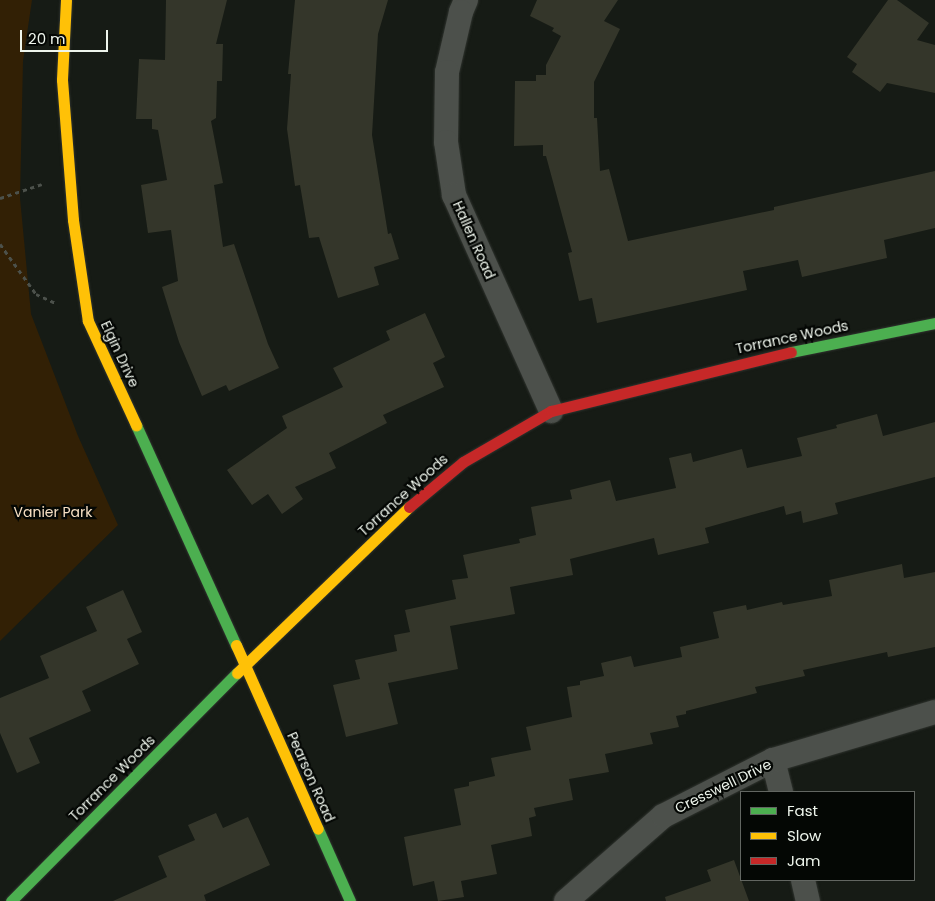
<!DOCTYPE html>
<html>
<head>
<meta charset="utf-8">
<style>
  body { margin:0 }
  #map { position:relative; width:935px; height:901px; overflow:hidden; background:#161b15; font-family:Poppins,sans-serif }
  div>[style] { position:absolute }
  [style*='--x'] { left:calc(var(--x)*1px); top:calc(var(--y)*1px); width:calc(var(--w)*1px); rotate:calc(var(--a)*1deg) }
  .green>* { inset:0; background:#322005 }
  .building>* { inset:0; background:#34362a }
  .path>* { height:3px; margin-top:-1.5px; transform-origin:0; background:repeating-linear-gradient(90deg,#4c514b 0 4px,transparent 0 8px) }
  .roads { filter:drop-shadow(0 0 1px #30342f) drop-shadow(0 0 1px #30342f) }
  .street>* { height:24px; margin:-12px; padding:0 12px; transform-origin:12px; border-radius:12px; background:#4c504b }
  .fast>* { height:11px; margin:-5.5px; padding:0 5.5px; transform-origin:5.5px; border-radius:5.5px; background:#4caf50 }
  .slow>* { height:11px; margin:-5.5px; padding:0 5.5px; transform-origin:5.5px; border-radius:5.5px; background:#ffc107 }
  .jam>* { height:11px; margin:-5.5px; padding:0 5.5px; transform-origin:5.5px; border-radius:5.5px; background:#c62828 }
  span { translate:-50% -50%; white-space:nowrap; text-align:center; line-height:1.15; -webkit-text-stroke:4.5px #040704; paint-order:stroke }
  .street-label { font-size:14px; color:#eef5ec }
  .park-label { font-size:14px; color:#f8e0c3 }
  .legend { position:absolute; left:740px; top:791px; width:175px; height:90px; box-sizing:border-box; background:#040704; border:1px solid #626661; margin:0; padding:6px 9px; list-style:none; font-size:15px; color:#eef5ec }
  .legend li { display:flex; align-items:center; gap:10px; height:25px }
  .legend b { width:25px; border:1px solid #626661 }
  .scale { position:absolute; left:20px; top:30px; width:88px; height:22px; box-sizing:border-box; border:2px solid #eef5ec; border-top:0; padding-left:6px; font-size:15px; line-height:18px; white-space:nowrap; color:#eef5ec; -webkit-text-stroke:4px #040704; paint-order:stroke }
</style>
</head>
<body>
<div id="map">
  <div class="green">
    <div style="clip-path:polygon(0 0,32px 0,23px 61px,20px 198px,31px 314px,78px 436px,118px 525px,0 641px)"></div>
  </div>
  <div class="building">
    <div style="clip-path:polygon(166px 0,227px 0,216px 44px,223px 44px,222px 81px,217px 81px,216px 118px,211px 121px,223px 183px,214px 185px,223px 247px,234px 244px,268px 344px,279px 368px,229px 391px,226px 385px,202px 396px,179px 342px,162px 287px,178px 281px,171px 230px,148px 233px,141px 185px,167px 180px,158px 130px,152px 129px,152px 119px,136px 119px,139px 59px,165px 60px)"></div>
    <div style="clip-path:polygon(295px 0,388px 0,378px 34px,372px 135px,388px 234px,391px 233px,399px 259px,374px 267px,379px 285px,338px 298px,319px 237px,309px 238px,300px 185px,295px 186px,287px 129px,291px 74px,288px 74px)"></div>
    <div style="clip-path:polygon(537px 0,618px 0,604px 21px,620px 29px,594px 82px,594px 118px,597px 118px,600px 171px,609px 169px,628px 241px,774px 210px,774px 207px,935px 171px,935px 228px,884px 240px,887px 258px,802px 277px,798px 260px,743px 271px,747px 290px,597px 323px,592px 298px,579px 301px,568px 253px,572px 252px,546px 156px,543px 156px,543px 145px,514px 146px,515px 81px,536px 81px,536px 75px,546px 75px,546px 65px,561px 36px,552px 31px,554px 28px,530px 16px)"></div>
    <div style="clip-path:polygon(888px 0,897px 0,929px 23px,917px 40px,935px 45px,935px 93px,887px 83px,880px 92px,852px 72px,857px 64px,847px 57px)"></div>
    <div style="clip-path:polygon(425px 313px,445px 357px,433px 363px,444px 387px,383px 415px,387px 423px,329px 453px,336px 468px,295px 487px,303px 499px,282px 514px,268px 494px,252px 505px,227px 470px,287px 428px,282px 416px,343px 387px,333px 368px,390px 340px,386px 331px)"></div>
    <div style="clip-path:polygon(877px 414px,883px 436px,935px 422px,935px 477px,835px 503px,838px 514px,803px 523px,801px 511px,786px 515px,784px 506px,705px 528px,709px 543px,658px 555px,654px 538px,570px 559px,573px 575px,510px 587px,515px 614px,450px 626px,458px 669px,388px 683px,398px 724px,346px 737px,333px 685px,360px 679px,355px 660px,397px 651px,394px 635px,410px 632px,405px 610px,456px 599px,452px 580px,468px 578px,463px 555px,520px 543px,519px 539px,536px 535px,531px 507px,572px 499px,570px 490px,610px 480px,616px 501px,676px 488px,669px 458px,691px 453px,693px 462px,742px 449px,747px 468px,802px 456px,797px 438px,837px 428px,836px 425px)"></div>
    <div style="clip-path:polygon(902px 564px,904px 578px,935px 572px,935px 647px,888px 657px,887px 652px,803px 670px,805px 676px,755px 687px,757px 693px,686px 711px,686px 714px,676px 716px,679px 727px,650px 733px,653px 744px,605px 754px,609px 772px,569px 779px,573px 800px,534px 808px,536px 816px,529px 818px,532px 836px,491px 845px,497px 874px,461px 881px,464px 897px,438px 901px,434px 881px,413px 886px,404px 837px,461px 825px,454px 789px,469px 786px,469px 782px,495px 776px,491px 758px,531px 750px,526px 727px,572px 717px,567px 687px,580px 685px,580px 681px,604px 676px,601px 663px,631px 656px,634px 667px,682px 657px,680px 647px,719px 638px,713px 612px,746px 605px,747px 610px,782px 602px,783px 605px,832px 596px,829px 580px)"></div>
    <div style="clip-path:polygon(123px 590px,142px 632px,127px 639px,139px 664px,82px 691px,91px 711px,29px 738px,40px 763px,17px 773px,0 733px,0 698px,49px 678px,40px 656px,97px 631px,86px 607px)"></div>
    <div style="clip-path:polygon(216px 813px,223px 828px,248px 817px,270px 865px,204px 895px,206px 901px,113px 901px,167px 877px,158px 856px,195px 840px,188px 825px)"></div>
    <div style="clip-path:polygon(734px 860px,749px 901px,666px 901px,665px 897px,711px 881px,707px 870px)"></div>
  </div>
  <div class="path">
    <div style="--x:0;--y:198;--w:44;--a:-18.4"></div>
    <div style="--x:0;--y:244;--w:62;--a:54.2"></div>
    <div style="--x:36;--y:294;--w:23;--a:25"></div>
  </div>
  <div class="roads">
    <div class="street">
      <div style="--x:466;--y:0;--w:13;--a:113"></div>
      <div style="--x:461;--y:12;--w:62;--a:103.1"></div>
      <div style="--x:447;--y:72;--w:70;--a:90.8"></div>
      <div style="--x:446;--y:142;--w:54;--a:81.4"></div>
      <div style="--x:454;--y:195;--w:237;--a:65.8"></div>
      <div style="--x:773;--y:760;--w:33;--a:76"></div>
      <div style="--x:803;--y:880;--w:22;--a:77"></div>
      <div style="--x:566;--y:901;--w:129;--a:-41.2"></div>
      <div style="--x:663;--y:816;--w:123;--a:-27"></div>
      <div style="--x:773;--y:760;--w:169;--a:-16.5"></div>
    </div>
    <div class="fast">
      <div style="--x:791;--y:352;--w:147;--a:-11.4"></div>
      <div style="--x:136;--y:425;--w:242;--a:65.6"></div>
      <div style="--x:318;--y:829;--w:79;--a:66"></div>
      <div style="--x:11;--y:901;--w:321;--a:-45.3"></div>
    </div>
    <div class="slow">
      <div style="--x:66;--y:0;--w:80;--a:92.9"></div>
      <div style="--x:62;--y:80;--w:140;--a:85.5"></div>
      <div style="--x:73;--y:220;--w:102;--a:81.6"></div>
      <div style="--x:88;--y:321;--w:115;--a:65.2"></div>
      <div style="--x:236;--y:645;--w:201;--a:66"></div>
      <div style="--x:237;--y:673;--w:239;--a:-44"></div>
    </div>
    <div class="jam">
      <div style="--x:409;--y:507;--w:70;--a:-39.8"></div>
      <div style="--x:463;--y:462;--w:102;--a:-30.1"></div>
      <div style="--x:551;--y:411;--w:247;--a:-13.8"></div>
    </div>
  </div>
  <div class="street-label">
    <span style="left:474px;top:240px;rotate:66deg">Hallen Road</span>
    <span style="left:792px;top:337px;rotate:-12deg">Torrance Woods</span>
    <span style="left:120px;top:354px;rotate:65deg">Elgin Drive</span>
    <span style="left:403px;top:495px;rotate:-42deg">Torrance Woods</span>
    <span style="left:311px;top:777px;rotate:66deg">Pearson Road</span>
    <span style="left:112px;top:778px;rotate:-45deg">Torrance Woods</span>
    <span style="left:723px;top:786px;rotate:-26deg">Cresswell Drive</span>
  </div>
  <div class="park-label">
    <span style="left:53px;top:512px">Vanier Park</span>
  </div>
  <ul class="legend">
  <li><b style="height:6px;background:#4caf50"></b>Fast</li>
  <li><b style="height:6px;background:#ffc107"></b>Slow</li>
  <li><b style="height:6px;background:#c62828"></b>Jam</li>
  </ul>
  <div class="scale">20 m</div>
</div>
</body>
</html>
